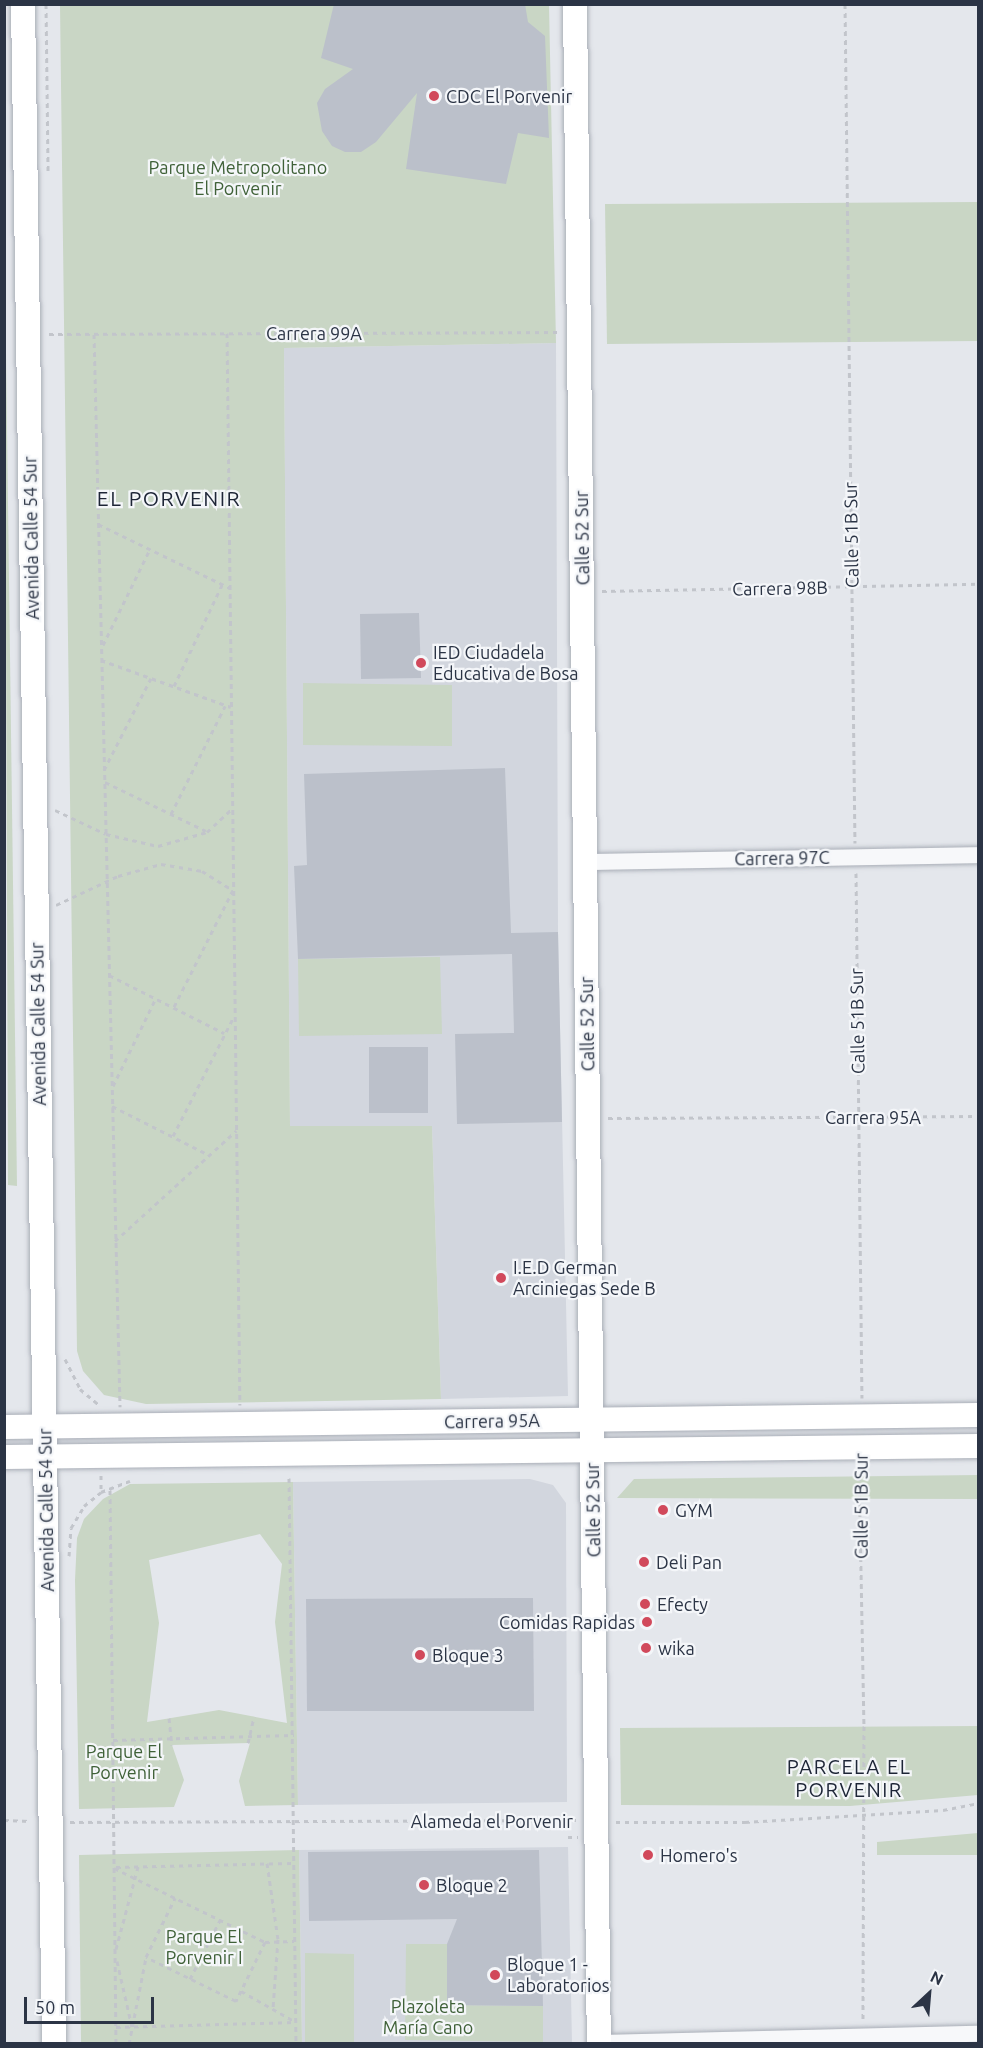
<!DOCTYPE html>
<html>
<head>
<meta charset="utf-8">
<style>
  body { margin:0 }
  #map { position:relative; width:983px; height:2048px; overflow:hidden; background:#e4e7ec; font-family:Ubuntu,sans-serif }
  div>[style] { position:absolute }
  [style*='--x'] { left:calc(var(--x)*1px); top:calc(var(--y)*1px); width:calc(var(--w)*1px); rotate:calc(var(--a)*1deg) }
  .built>* { inset:0; background:#d2d6de }
  .green>* { inset:0; background:#c9d6c5 }
  .building>* { inset:0; background:#bbc0ca }
  .path>* { height:3px; margin-top:-1.5px; transform-origin:0; background:repeating-linear-gradient(90deg,#c2c5cb 0 4.5px,transparent 0 9px) }
  .roads { filter:drop-shadow(0 0 2px #a9aeb7) drop-shadow(0 0 2px #a9aeb7) }
  .street>* { height:16px; margin:-8px; padding:0 8px; transform-origin:8px; border-radius:8px; background:#f7f8fa }
  .secondary>* { height:24px; margin:-12px; padding:0 12px; transform-origin:12px; border-radius:12px; background:#fff }
  .dots>* { width:16px; height:16px; translate:-50% -50%; box-sizing:border-box; border:3px solid #f4f6f9; border-radius:50% }
  span { translate:-50% -50%; white-space:nowrap; text-align:center; line-height:1.15; -webkit-text-stroke:4.5px #f4f6f9; paint-order:stroke }
  .poi-label { font-size:18px; color:#2b3445 }
  .left { translate:0 -50%; text-align:left }
  .right { translate:-100% -50%; text-align:right }
  .park-label { font-size:18px; color:#3f6138 }
  .street-label { font-size:18px; color:#2b3445 }
  .neighbourhood-label { font-size:20px; color:#1d2536; letter-spacing:1.5px }
  .quarter-label { font-size:21px; color:#1d2536; letter-spacing:1.5px }
  .frame { position:absolute; inset:0; border:6px solid #2b3445; pointer-events:none }
  .north { position:absolute; left:899px; top:1964px; width:60px; height:60px; -webkit-text-stroke:4px #f4f6f9; paint-order:stroke; rotate:26deg; font-size:16px; font-weight:700; line-height:24px; text-align:center; color:#2b3445 }
  .north::after { content:''; display:block; margin:auto; width:21px; height:27px; background:#2b3445; clip-path:polygon(50% 0,100% 100%,50% 72%,0 100%) }
  .scale { position:absolute; left:24px; top:1997px; width:130px; height:27px; box-sizing:border-box; border:3px solid #2b3445; border-top:0; padding-left:8px; font-size:18px; line-height:21px; white-space:nowrap; color:#2b3445; -webkit-text-stroke:4px #f4f6f9; paint-order:stroke }
</style>
</head>
<body>
<div id="map">
  <div class="built">
    <div style="clip-path:polygon(556px 343px,558px 932px,568px 1396px,441px 1399px,432px 1126px,290px 1126px,284px 348px)"></div>
    <div style="clip-path:polygon(530px 1479px,553px 1485px,566px 1503px,567px 1802px,298px 1805px,293px 1482px)"></div>
    <div style="clip-path:polygon(568px 1847px,572px 2043px,302px 2043px,299px 1850px)"></div>
  </div>
  <div class="green">
    <div style="clip-path:polygon(60px 5px,549px 5px,556px 343px,284px 348px,290px 1126px,432px 1126px,441px 1399px,146px 1404px,104px 1395px,83px 1371px,77px 1351px)"></div>
    <div style="clip-path:polygon(978px 202px,978px 341px,607px 344px,605px 204px)"></div>
    <div style="clip-path:polygon(5px 351px,6px 352px,17px 1186px,8px 1185px)"></div>
    <div style="clip-path:polygon(303px 683px,452px 685px,452px 746px,303px 745px)"></div>
    <div style="clip-path:polygon(440px 957px,442px 1034px,299px 1036px,298px 959px)"></div>
    <div style="clip-path:polygon(978px 1475px,978px 1499px,617px 1498px,634px 1479px)"></div>
    <div style="clip-path:polygon(evenodd,293px 1482px,298px 1805px,245px 1806px,239px 1781px,250px 1743px,172px 1745px,184px 1780px,174px 1807px,79px 1809px,75px 1580px,77px 1538px,84px 1519px,103px 1499px,130px 1484px,293px 1482px,260px 1534px,282px 1564px,275px 1622px,287px 1723px,219px 1710px,147px 1722px,159px 1623px,149px 1560px,260px 1534px)"></div>
    <div style="clip-path:polygon(978px 1726px,978px 1795px,850px 1806px,621px 1805px,620px 1728px)"></div>
    <div style="clip-path:polygon(978px 1833px,978px 1855px,877px 1855px,877px 1842px)"></div>
    <div style="clip-path:polygon(299px 1850px,302px 2043px,81px 2043px,79px 1855px)"></div>
    <div style="clip-path:polygon(406px 1944px,447px 1944px,447px 2005px,543px 2006px,543px 2042px,405px 2040px)"></div>
    <div style="clip-path:polygon(305px 1953px,354px 1954px,354px 2042px,305px 2042px)"></div>
  </div>
  <div class="building">
    <div style="clip-path:polygon(334px 4px,525px 4px,528px 22px,545px 36px,549px 138px,518px 133px,506px 184px,406px 169px,417px 93px,376px 142px,361px 152px,345px 152px,332px 146px,322px 131px,317px 103px,325px 89px,353px 69px,321px 58px)"></div>
    <div style="clip-path:polygon(419px 613px,421px 678px,361px 679px,360px 614px)"></div>
    <div style="clip-path:polygon(505px 768px,511px 933px,558px 932px,562px 1122px,457px 1124px,455px 1034px,514px 1033px,512px 954px,298px 959px,294px 866px,307px 865px,304px 774px)"></div>
    <div style="clip-path:polygon(369px 1047px,428px 1047px,428px 1113px,369px 1113px)"></div>
    <div style="clip-path:polygon(533px 1598px,534px 1711px,307px 1711px,306px 1599px)"></div>
    <div style="clip-path:polygon(539px 1850px,543px 2006px,447px 2005px,447px 1944px,457px 1919px,309px 1921px,308px 1852px)"></div>
  </div>
  <div class="path">
    <div style="--x:46;--y:4;--w:167;--a:89.3"></div>
    <div style="--x:845;--y:4;--w:839;--a:89.32"></div>
    <div style="--x:227;--y:333;--w:1072;--a:89.31"></div>
    <div style="--x:49;--y:334;--w:510;--a:-0.22"></div>
    <div style="--x:94;--y:334;--w:1073;--a:88.61"></div>
    <div style="--x:98;--y:524;--w:147;--a:25.9"></div>
    <div style="--x:602;--y:591;--w:376;--a:-1.1"></div>
    <div style="--x:103;--y:645;--w:107;--a:-63.9"></div>
    <div style="--x:101;--y:660;--w:138;--a:19.9"></div>
    <div style="--x:174;--y:686;--w:112;--a:-64.6"></div>
    <div style="--x:104;--y:770;--w:103;--a:-62.9"></div>
    <div style="--x:105;--y:782;--w:112;--a:25.9"></div>
    <div style="--x:55;--y:810;--w:56;--a:25.2"></div>
    <div style="--x:106;--y:834;--w:53;--a:13"></div>
    <div style="--x:158;--y:846;--w:51;--a:-15.9"></div>
    <div style="--x:207;--y:832;--w:34;--a:-43"></div>
    <div style="--x:171;--y:814;--w:121;--a:-63.4"></div>
    <div style="--x:856;--y:873;--w:525;--a:89.35"></div>
    <div style="--x:56;--y:905;--w:68;--a:-25.1"></div>
    <div style="--x:118;--y:876;--w:45;--a:-15.6"></div>
    <div style="--x:161;--y:864;--w:42;--a:9.7"></div>
    <div style="--x:202;--y:871;--w:36;--a:32"></div>
    <div style="--x:233;--y:890;--w:131;--a:116.8"></div>
    <div style="--x:109;--y:975;--w:129;--a:26.8"></div>
    <div style="--x:113;--y:1086;--w:98;--a:-64"></div>
    <div style="--x:112;--y:1106;--w:109;--a:26.8"></div>
    <div style="--x:608;--y:1118;--w:370;--a:-0.3"></div>
    <div style="--x:173;--y:1136;--w:132;--a:-63"></div>
    <div style="--x:115;--y:1241;--w:164;--a:-42.3"></div>
    <div style="--x:65;--y:1359;--w:34;--a:63"></div>
    <div style="--x:80;--y:1389;--w:26;--a:40"></div>
    <div style="--x:859;--y:1467;--w:259;--a:88.9"></div>
    <div style="--x:864;--y:1726;--w:295;--a:90.2"></div>
    <div style="--x:101;--y:1475;--w:17;--a:90"></div>
    <div style="--x:289;--y:1478;--w:566;--a:89.29"></div>
    <div style="--x:110;--y:1490;--w:554;--a:89.38"></div>
    <div style="--x:69;--y:1556;--w:28;--a:-86"></div>
    <div style="--x:71;--y:1528;--w:26;--a:-59"></div>
    <div style="--x:84;--y:1506;--w:22;--a:-39"></div>
    <div style="--x:101;--y:1492;--w:31;--a:-21"></div>
    <div style="--x:169;--y:1718;--w:27;--a:84"></div>
    <div style="--x:113;--y:1740;--w:181;--a:-1.6"></div>
    <div style="--x:248;--y:1743;--w:27;--a:-77"></div>
    <div style="--x:4;--y:1820;--w:26;--a:2"></div>
    <div style="--x:70;--y:1822;--w:506;--a:-0.23"></div>
    <div style="--x:616;--y:1822;--w:129;--a:0"></div>
    <div style="--x:745;--y:1822;--w:198;--a:-3.5"></div>
    <div style="--x:943;--y:1810;--w:36;--a:-11"></div>
    <div style="--x:568;--y:1837;--w:10;--a:0"></div>
    <div style="--x:267;--y:1863;--w:77;--a:81.8"></div>
    <div style="--x:278;--y:1939;--w:70;--a:94.1"></div>
    <div style="--x:116;--y:1867;--w:177;--a:-1.3"></div>
    <div style="--x:114;--y:1868;--w:168;--a:26.1"></div>
    <div style="--x:265;--y:1942;--w:66;--a:116.2"></div>
    <div style="--x:236;--y:2001;--w:100;--a:-153.9"></div>
    <div style="--x:146;--y:1957;--w:66;--a:-63.8"></div>
    <div style="--x:265;--y:1942;--w:29;--a:-2"></div>
    <div style="--x:116;--y:1949;--w:85;--a:-75"></div>
    <div style="--x:117;--y:1961;--w:68;--a:77.2"></div>
    <div style="--x:190;--y:1979;--w:66;--a:-63"></div>
    <div style="--x:241;--y:1991;--w:61;--a:29.5"></div>
    <div style="--x:116;--y:2027;--w:179;--a:-1.6"></div>
    <div style="--x:129;--y:2044;--w:89;--a:-78.9"></div>
  </div>
  <div class="roads">
    <div class="street">
      <div style="--x:585;--y:862;--w:393;--a:-1"></div>
      <div style="--x:599;--y:2043;--w:379;--a:-1.4"></div>
    </div>
    <div class="secondary">
      <div style="--x:23;--y:4;--w:2040;--a:89.13"></div>
      <div style="--x:575;--y:4;--w:2040;--a:89.33"></div>
      <div style="--x:4;--y:1427;--w:974;--a:-0.71"></div>
      <div style="--x:4;--y:1457;--w:974;--a:-0.65"></div>
    </div>
  </div>
  <div class="dots">
    <div style="left:434px;top:96px;background:#d1495b"></div>
    <div style="left:421px;top:663px;background:#d1495b"></div>
    <div style="left:501px;top:1278px;background:#d1495b"></div>
    <div style="left:663px;top:1510px;background:#d1495b"></div>
    <div style="left:644px;top:1562px;background:#d1495b"></div>
    <div style="left:645px;top:1604px;background:#d1495b"></div>
    <div style="left:647px;top:1622px;background:#d1495b"></div>
    <div style="left:646px;top:1648px;background:#d1495b"></div>
    <div style="left:420px;top:1655px;background:#d1495b"></div>
    <div style="left:648px;top:1855px;background:#d1495b"></div>
    <div style="left:424px;top:1885px;background:#d1495b"></div>
    <div style="left:495px;top:1975px;background:#d1495b"></div>
  </div>
  <div class="poi-label">
    <span class="left" style="left:446px;top:96px">CDC El Porvenir</span>
    <span class="left" style="left:433px;top:663px">IED Ciudadela<br>Educativa de Bosa</span>
    <span class="left" style="left:513px;top:1278px">I.E.D German<br>Arciniegas Sede B</span>
    <span class="left" style="left:675px;top:1510px">GYM</span>
    <span class="left" style="left:656px;top:1562px">Deli Pan</span>
    <span class="left" style="left:657px;top:1604px">Efecty</span>
    <span class="right" style="left:635px;top:1622px">Comidas Rapidas</span>
    <span class="left" style="left:658px;top:1648px">wika</span>
    <span class="left" style="left:432px;top:1655px">Bloque 3</span>
    <span class="left" style="left:660px;top:1855px">Homero's</span>
    <span class="left" style="left:436px;top:1885px">Bloque 2</span>
    <span class="left" style="left:507px;top:1975px">Bloque 1 -<br>Laboratorios</span>
  </div>
  <div class="park-label">
    <span style="left:238px;top:178px">Parque Metropolitano<br>El Porvenir</span>
    <span style="left:124px;top:1762px">Parque El<br>Porvenir</span>
    <span style="left:204px;top:1947px">Parque El<br>Porvenir I</span>
    <span style="left:428px;top:2017px">Plazoleta<br>María Cano</span>
  </div>
  <div class="street-label">
    <span style="left:314px;top:333px">Carrera 99A</span>
    <span style="left:851px;top:535px;rotate:-91deg">Calle 51B Sur</span>
    <span style="left:31px;top:538px;rotate:-91deg">Avenida Calle 54 Sur</span>
    <span style="left:582px;top:538px;rotate:-91deg">Calle 52 Sur</span>
    <span style="left:780px;top:588px;rotate:-1deg">Carrera 98B</span>
    <span style="left:782px;top:858px;rotate:-1deg">Carrera 97C</span>
    <span style="left:857px;top:1021px;rotate:-91deg">Calle 51B Sur</span>
    <span style="left:38px;top:1024px;rotate:-91deg">Avenida Calle 54 Sur</span>
    <span style="left:587px;top:1024px;rotate:-91deg">Calle 52 Sur</span>
    <span style="left:873px;top:1117px">Carrera 95A</span>
    <span style="left:492px;top:1421px;rotate:-1deg">Carrera 95A</span>
    <span style="left:861px;top:1506px;rotate:-90deg">Calle 51B Sur</span>
    <span style="left:46px;top:1510px;rotate:-91deg">Avenida Calle 54 Sur</span>
    <span style="left:593px;top:1510px;rotate:-91deg">Calle 52 Sur</span>
    <span style="left:492px;top:1821px">Alameda el Porvenir</span>
  </div>
  <div class="neighbourhood-label">
    <span style="left:849px;top:1778px">PARCELA EL<br>PORVENIR</span>
  </div>
  <div class="quarter-label">
    <span style="left:169px;top:498px">EL PORVENIR</span>
  </div>
  <div class="frame"></div>
  <div class="north">N</div>
  <div class="scale">50 m</div>
</div>
</body>
</html>
